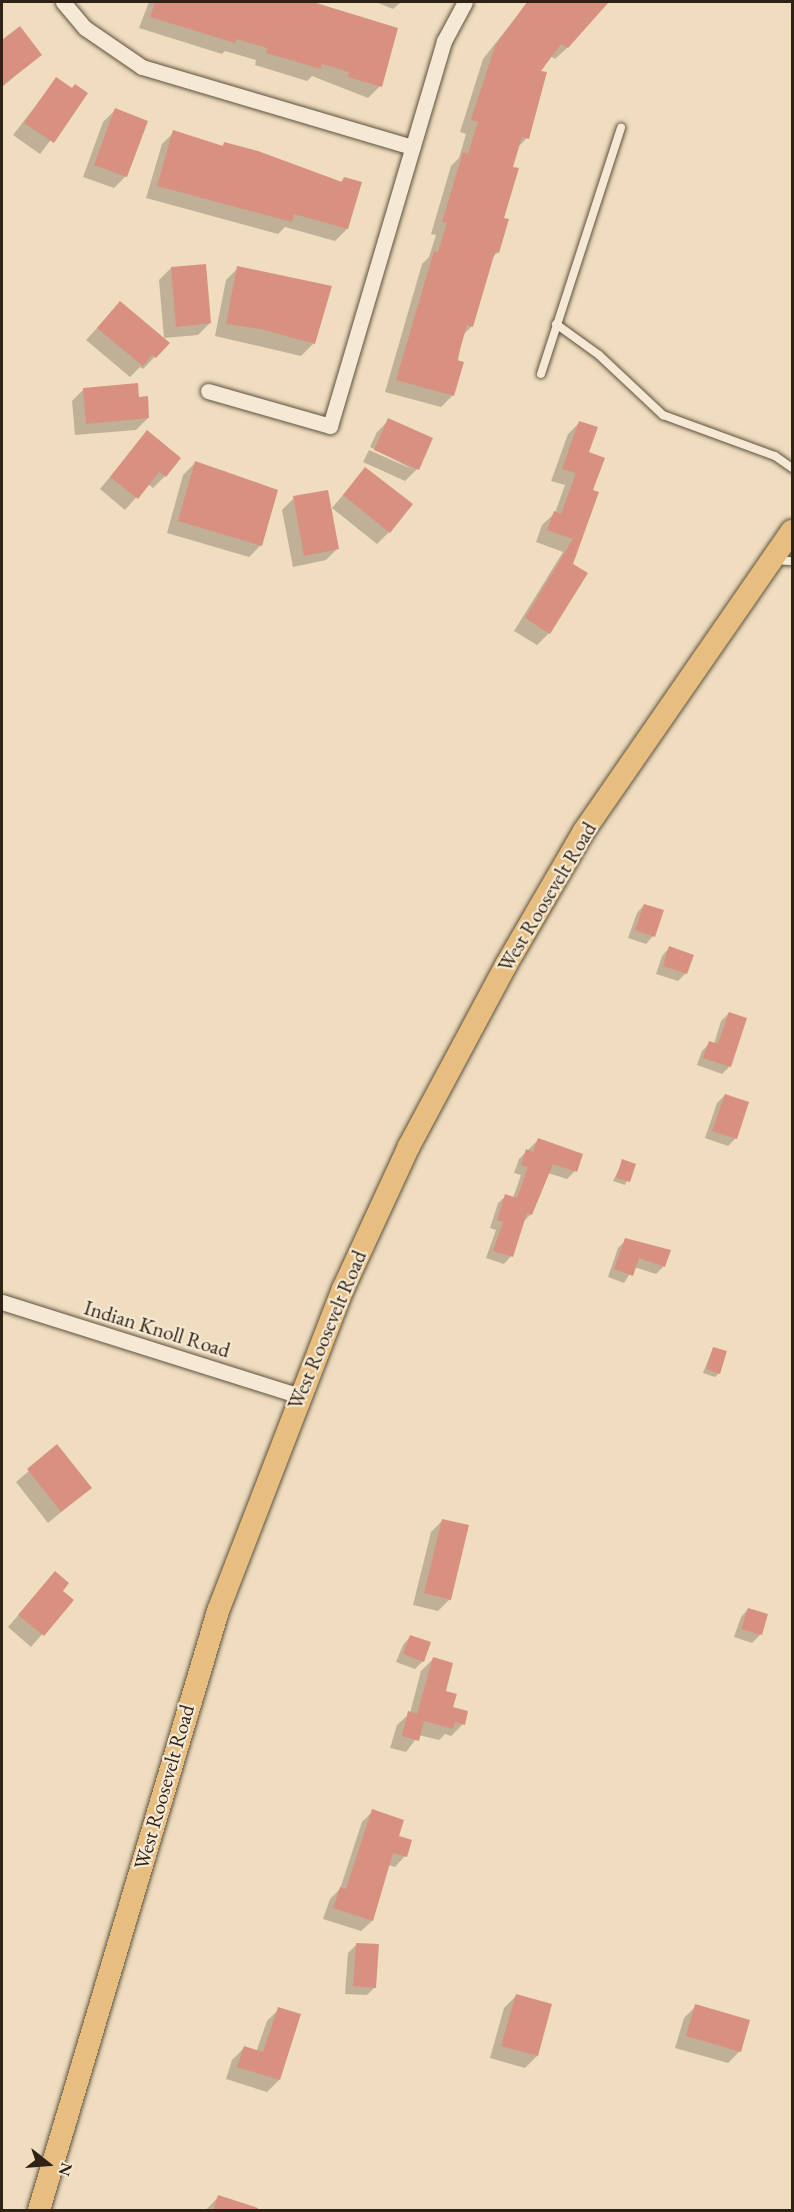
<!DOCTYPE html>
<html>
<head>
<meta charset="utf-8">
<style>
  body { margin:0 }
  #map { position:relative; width:794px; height:2212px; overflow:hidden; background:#f0ddbf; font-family:"EB Garamond",serif }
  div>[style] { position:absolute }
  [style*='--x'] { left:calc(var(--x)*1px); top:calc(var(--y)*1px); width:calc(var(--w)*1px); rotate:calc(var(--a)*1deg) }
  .shadow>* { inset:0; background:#0003 }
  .building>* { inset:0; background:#d89081 }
  .roads { filter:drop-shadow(0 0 2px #5e513f) drop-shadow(0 0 2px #5e513f) }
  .service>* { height:8px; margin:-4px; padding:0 4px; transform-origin:4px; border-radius:4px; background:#f5e9d5 }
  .minor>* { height:15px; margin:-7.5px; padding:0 7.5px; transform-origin:7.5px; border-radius:7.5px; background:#f5e9d5 }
  .primary>* { height:22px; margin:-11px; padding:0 11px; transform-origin:11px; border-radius:11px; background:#e8be80 }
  span { translate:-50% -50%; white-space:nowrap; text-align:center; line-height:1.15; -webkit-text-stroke:4.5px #f5e9d5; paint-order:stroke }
  .street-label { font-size:21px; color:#2e2214 }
  .frame { position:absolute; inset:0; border:3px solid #2e2214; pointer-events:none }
  .north { position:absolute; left:18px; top:2134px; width:60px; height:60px; -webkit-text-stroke:4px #f5e9d5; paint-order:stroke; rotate:107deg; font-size:16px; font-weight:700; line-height:24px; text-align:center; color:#2e2214 }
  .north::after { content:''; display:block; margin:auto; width:21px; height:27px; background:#2e2214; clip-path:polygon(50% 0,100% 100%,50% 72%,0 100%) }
</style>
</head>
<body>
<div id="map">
  <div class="shadow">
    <div style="clip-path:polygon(149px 2px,296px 2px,396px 29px,380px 86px,368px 98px,312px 76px,307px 81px,255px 65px,256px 60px,225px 51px,222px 54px,139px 28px)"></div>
    <div style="clip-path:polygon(376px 2px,401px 2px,393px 9px)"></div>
    <div style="clip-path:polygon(528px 2px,605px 2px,567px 48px,555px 59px,550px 56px,539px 71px,527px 138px,517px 148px,511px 168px,497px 253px,491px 259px,472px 326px,462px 336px,453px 395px,441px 407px,385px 392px,422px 264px,429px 257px,436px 235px,431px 234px,451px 166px,459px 158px,466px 134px,460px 132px,483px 59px)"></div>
    <div style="clip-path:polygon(19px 28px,40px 55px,2px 87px,2px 42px)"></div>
    <div style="clip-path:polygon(56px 79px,71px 90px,86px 94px,40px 154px,13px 135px)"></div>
    <div style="clip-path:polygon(115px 110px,126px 176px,114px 188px,83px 177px,103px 122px)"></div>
    <div style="clip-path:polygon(174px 132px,221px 147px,225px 143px,340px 183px,344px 178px,347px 229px,335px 241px,285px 227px,278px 234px,146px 198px,162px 144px)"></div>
    <div style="clip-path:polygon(171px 268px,210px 323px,198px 335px,164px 338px,159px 280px)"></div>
    <div style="clip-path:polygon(238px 268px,330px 287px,313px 344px,301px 356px,215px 336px,226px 280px)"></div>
    <div style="clip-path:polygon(120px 303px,168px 343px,143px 369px,140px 367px,130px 377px,86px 340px)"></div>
    <div style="clip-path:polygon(84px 389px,138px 399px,148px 418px,136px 430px,75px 435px,72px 401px)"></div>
    <div style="clip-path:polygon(389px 420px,417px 469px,405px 481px,363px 462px,369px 450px,414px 470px,370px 447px,377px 432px)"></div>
    <div style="clip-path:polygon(580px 422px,591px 491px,572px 564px,586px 573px,549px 633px,537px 645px,514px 631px,563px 552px,536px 542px,542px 525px,555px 513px,565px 485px,551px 481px,568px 434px)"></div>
    <div style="clip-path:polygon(147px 432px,165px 476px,153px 488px,148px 484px,125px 510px,100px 489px)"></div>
    <div style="clip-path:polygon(195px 463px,227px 472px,261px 545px,249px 557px,167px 533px,183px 475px)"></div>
    <div style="clip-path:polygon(365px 469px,389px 532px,377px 544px,332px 508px)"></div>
    <div style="clip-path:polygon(294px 498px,338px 548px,326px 560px,293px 567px,282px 510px)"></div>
    <div style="clip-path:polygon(644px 905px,653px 936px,646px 944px,628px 938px,637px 913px)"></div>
    <div style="clip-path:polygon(669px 948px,686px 973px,678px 981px,656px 974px,662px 956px)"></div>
    <div style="clip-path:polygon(729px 1013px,730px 1066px,722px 1074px,697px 1065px,702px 1051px,710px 1043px,714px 1044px,721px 1021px)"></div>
    <div style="clip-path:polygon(725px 1095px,736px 1138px,728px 1146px,705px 1138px,717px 1103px)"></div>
    <div style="clip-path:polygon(538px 1140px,575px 1171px,567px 1179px,548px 1173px,531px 1214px,522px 1223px,511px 1256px,504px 1264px,486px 1258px,496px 1230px,490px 1228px,498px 1203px,506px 1196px,513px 1198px,521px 1175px,514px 1173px,519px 1159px)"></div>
    <div style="clip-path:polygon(623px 1161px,634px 1165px,625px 1185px,613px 1181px)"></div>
    <div style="clip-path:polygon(626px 1240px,664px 1266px,656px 1274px,634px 1267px,624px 1283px,608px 1277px,618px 1248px)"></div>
    <div style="clip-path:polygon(713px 1348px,719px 1373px,715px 1377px,703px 1373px)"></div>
    <div style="clip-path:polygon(57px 1447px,90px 1488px,48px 1523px,16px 1482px)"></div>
    <div style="clip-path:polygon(443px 1520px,450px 1599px,438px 1611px,413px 1605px,431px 1532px)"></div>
    <div style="clip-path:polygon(55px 1573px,61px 1591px,72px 1600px,31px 1647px,8px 1627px)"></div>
    <div style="clip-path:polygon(748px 1609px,766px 1615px,760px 1635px,752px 1643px,734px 1637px,741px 1617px)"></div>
    <div style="clip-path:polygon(410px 1637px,423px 1661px,415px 1669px,396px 1662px,403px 1645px)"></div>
    <div style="clip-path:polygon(433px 1659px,444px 1692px,463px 1724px,451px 1736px,445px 1734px,439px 1740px,419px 1735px,406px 1752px,390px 1748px,397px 1725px,410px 1713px,421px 1671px)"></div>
    <div style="clip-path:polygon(373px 1811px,398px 1837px,405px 1856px,395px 1867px,388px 1865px,372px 1921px,361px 1931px,323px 1919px,330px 1899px,340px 1889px,362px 1822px)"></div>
    <div style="clip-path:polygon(356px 1945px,375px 1987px,367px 1995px,345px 1994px,348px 1953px)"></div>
    <div style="clip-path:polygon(516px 1996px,537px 2056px,525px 2068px,490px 2058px,504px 2008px)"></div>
    <div style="clip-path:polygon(696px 2006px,740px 2051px,728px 2063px,675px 2048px,684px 2018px)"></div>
    <div style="clip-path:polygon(279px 2009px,279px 2080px,267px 2092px,226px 2079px,232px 2060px,244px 2048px,256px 2052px,267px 2021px)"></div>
    <div style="clip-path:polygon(219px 2196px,251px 2210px,206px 2210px)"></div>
  </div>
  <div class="building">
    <div style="clip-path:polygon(155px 2px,313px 2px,398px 28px,382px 87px,348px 77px,349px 72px,322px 64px,321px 69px,266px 53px,267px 48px,236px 39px,235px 43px,150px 17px)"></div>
    <div style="clip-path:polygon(527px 2px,609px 2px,568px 48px,561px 44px,541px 71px,547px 72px,529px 139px,522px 137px,513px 167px,519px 168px,504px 218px,509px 219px,499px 253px,495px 252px,473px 327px,467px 325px,457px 360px,464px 362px,454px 396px,396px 380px,434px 251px,438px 252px,447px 223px,442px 222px,463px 152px,468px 154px,478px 122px,471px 120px,495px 46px)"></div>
    <div style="clip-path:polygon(20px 26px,42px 55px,2px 86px,2px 40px)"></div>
    <div style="clip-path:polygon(56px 77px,72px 88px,75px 84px,88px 93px,54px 143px,24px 123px)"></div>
    <div style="clip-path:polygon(115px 108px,148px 121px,127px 177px,94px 165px)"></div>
    <div style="clip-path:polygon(173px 130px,223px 146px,224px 142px,258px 151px,342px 182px,344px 177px,362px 182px,348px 229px,294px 214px,292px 222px,157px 186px)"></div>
    <div style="clip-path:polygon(206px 264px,211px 323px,176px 327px,171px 267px)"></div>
    <div style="clip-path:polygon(237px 266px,332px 286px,315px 344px,261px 329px,226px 324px)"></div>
    <div style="clip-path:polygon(120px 301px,170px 343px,156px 358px,152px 355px,143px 366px,97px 328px)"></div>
    <div style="clip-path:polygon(138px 383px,139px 397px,148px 396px,149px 418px,86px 424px,83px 388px)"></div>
    <div style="clip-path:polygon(388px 418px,433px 438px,419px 470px,374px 450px)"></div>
    <div style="clip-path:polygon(579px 421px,598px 427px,589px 452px,605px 458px,593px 490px,599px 492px,573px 564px,588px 573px,550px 634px,525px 618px,573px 539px,547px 530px,554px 511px,561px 514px,576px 473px,562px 469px)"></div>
    <div style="clip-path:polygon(147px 430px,181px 458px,166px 477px,159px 472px,138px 499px,110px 477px)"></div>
    <div style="clip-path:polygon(195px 461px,278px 490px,262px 546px,178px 521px)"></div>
    <div style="clip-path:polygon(365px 467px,413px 504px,390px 533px,343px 495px)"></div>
    <div style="clip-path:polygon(328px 490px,339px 549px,304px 556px,293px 496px)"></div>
    <div style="clip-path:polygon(644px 904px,664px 910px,655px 937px,635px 930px)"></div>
    <div style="clip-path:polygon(669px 946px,694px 955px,687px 974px,663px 966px)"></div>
    <div style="clip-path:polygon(729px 1012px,747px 1018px,731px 1067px,703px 1058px,709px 1041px,718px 1044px)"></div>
    <div style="clip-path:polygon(725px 1094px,749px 1102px,737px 1139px,712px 1131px)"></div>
    <div style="clip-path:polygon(538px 1138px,583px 1154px,577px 1172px,553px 1164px,532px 1215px,527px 1213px,513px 1257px,493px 1251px,503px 1222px,497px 1220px,505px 1194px,517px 1198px,528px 1167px,521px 1165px,526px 1149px,533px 1152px)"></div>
    <div style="clip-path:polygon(622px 1159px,636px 1164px,630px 1182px,616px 1178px)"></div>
    <div style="clip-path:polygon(625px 1238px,671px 1250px,665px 1267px,639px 1258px,633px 1276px,614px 1269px)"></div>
    <div style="clip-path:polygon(713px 1347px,727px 1351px,720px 1374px,706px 1369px)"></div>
    <div style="clip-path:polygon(57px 1444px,92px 1488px,61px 1512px,27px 1469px)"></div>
    <div style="clip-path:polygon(442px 1519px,469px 1525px,451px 1600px,424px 1593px)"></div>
    <div style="clip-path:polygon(55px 1571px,69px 1583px,63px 1591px,74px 1600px,44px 1636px,18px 1615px)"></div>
    <div style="clip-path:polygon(748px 1608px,768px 1614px,762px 1635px,741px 1629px)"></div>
    <div style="clip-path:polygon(410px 1635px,431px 1642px,424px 1662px,403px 1654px)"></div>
    <div style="clip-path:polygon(433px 1657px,453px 1663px,446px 1691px,457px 1694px,453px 1707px,468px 1711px,465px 1725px,455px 1722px,453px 1729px,424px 1721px,419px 1741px,402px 1736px,408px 1711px,417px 1714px)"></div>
    <div style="clip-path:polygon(372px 1809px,404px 1820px,399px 1836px,412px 1840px,407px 1857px,393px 1853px,373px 1921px,333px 1908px,340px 1887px,346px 1889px)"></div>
    <div style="clip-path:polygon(356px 1943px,379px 1944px,376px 1988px,353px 1986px)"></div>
    <div style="clip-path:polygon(516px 1994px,552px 2004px,538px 2056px,501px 2046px)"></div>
    <div style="clip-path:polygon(695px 2004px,750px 2020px,741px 2052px,686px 2036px)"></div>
    <div style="clip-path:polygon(278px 2007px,301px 2014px,280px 2080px,237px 2067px,244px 2046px,263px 2052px)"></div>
    <div style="clip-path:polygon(218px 2195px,258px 2208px,258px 2211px,213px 2211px)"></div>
  </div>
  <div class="roads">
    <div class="service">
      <div style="--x:556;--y:324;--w:53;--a:35.8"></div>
      <div style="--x:599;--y:355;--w:88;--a:43.2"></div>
      <div style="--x:663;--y:415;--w:119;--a:20.1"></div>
      <div style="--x:775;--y:456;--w:21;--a:35"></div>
      <div style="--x:541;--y:374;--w:259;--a:-72"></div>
      <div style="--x:776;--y:560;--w:16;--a:4"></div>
    </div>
    <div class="minor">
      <div style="--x:63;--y:2;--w:34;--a:50"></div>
      <div style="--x:85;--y:28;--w:69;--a:34.4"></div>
      <div style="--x:142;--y:67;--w:282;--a:16.5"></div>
      <div style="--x:208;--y:391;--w:127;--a:16"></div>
      <div style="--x:330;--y:426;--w:402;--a:-73.5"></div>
      <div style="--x:444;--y:41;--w:44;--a:-61.7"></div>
      <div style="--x:2;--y:1302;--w:312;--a:17.5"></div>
    </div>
    <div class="primary">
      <div style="--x:39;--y:2210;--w:625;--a:-73.36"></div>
      <div style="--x:218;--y:1611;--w:345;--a:-68.8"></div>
      <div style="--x:343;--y:1289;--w:157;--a:-65.2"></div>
      <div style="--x:409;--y:1146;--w:205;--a:-61.8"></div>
      <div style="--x:506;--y:965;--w:155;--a:-59.8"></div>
      <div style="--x:584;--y:831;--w:365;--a:-55.3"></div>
    </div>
  </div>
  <div class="street-label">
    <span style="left:547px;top:897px;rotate:-59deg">West Roosevelt Road</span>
    <span style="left:157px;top:1329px;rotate:17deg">Indian Knoll Road</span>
    <span style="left:327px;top:1330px;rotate:-67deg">West Roosevelt Road</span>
    <span style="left:164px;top:1787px;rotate:-74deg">West Roosevelt Road</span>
  </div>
  <div class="frame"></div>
  <div class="north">N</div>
</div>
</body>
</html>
